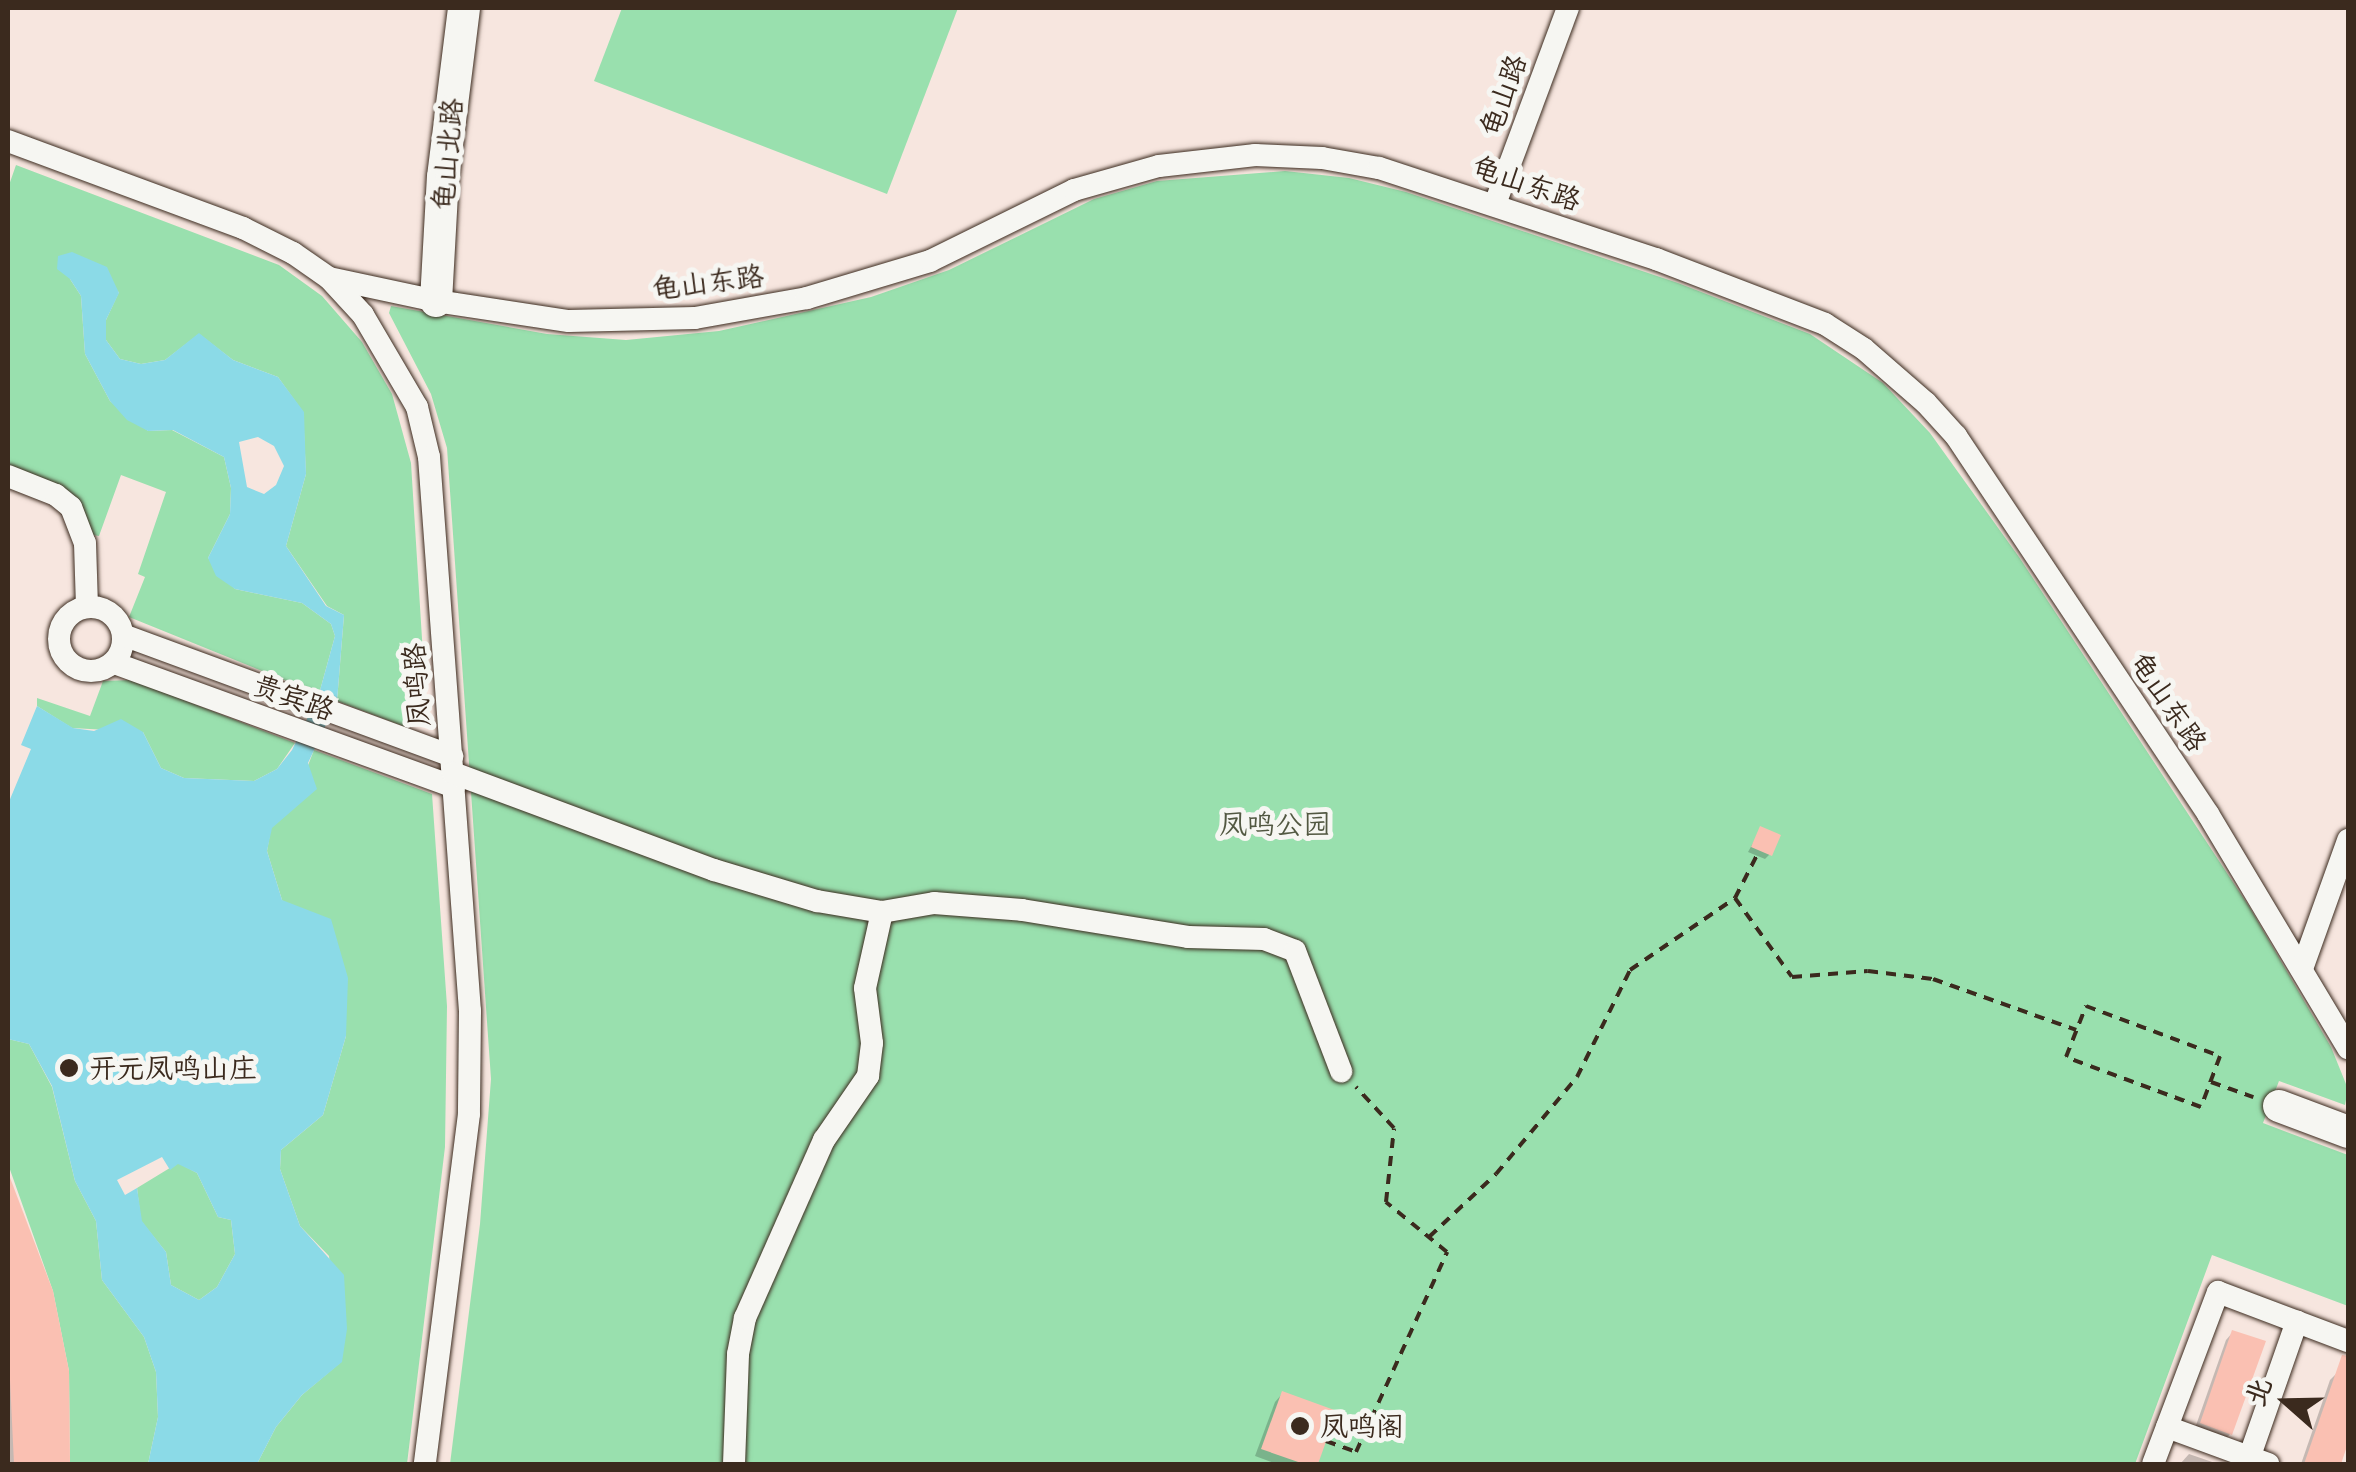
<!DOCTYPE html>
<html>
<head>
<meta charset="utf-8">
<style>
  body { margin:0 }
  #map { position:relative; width:2356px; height:1472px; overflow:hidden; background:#f7e6df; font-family:Delius,"LXGW WenKai TC",sans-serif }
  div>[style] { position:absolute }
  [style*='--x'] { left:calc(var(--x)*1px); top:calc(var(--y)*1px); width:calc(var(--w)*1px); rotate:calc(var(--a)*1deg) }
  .green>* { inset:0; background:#99e0ae }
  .water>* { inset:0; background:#8bdae7 }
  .shadow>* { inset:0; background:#0003 }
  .building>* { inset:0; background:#fac0b2 }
  .path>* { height:4px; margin-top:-2px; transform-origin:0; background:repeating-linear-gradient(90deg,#3b2a1e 0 10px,transparent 0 18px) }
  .roads { filter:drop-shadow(0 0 2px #3b2a1e) drop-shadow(0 0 2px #3b2a1e) }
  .street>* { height:22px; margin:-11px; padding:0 11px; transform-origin:11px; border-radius:11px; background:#f6f6f2 }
  .street>.ring { margin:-11px; padding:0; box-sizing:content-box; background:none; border:22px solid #f6f6f2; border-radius:50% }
  .secondary>* { height:32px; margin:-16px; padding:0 16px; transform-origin:16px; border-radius:16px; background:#f6f6f2 }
  .dots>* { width:28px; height:28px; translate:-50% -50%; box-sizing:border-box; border:5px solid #f6f6f2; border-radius:50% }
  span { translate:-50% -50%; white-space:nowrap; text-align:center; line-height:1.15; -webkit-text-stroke:10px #f6f6f2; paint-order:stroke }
  .street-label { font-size:28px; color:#3b2a1e }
  .park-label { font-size:28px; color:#525842 }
  .poi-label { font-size:28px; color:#3b2a1e }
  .left { translate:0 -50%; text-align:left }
  .frame { position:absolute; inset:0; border:10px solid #3b2a1e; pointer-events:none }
  .north { position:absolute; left:2236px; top:1352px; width:100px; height:100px; -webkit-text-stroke:8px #f6f6f2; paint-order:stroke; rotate:290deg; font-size:28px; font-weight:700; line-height:40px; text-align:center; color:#3b2a1e }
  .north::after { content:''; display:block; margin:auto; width:35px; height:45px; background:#3b2a1e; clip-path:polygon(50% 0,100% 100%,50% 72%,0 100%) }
</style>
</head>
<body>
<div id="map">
  <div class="green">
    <div style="clip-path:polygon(622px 8px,958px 8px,887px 194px,594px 81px)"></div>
    <div style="clip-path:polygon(16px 165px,279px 265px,322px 296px,362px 342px,392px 394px,411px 463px,427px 718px,403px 726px,337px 701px,344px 615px,327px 606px,286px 546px,306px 474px,303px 412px,278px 377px,233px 360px,199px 334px,165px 360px,141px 364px,120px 359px,106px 340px,106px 320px,119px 292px,70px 279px,81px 296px,85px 354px,110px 401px,148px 431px,172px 430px,224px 457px,231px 488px,230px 514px,208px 558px,235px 589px,302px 603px,331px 624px,335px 636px,319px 694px,129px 617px,145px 577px,138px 574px,166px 492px,121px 475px,99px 536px,93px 535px,81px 507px,8px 468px,8px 188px)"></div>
    <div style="clip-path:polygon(1285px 171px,1349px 178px,1406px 192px,1678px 283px,1810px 334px,1883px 383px,1930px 433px,2019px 557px,2250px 908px,2331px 1047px,2348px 1089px,2345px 1105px,2279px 1081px,2263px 1123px,2348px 1155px,2348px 1306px,2212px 1255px,2135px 1464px,450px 1464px,480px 1224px,491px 1079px,447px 448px,431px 394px,389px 313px,391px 306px,547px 334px,626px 340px,719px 331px,871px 297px,949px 270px,1094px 199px,1157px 181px)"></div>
    <div style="clip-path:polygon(132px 680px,295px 743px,277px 769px,254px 781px,184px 778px,161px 768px,143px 732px,72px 728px,37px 706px,37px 698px,90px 716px,103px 681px)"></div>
    <div style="clip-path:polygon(314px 750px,432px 794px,447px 1006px,445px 1147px,407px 1464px,257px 1464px,276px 1427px,302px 1395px,341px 1362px,329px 1256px,300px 1226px,280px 1169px,281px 1150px,323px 1115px,346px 1036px,282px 900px,267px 851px,271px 828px,291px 809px)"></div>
    <div style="clip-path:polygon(8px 1039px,29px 1044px,52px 1087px,75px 1181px,96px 1221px,102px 1280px,144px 1337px,156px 1372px,158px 1417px,148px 1464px,70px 1464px,69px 1371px,53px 1291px,8px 1164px)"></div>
    <div style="clip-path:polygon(178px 1163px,197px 1173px,218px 1217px,231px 1220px,235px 1254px,217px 1287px,199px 1300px,171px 1285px,166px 1252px,141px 1221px,137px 1188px)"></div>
  </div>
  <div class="water">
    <div style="clip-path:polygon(evenodd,72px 252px,107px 267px,119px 293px,106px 320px,106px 340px,120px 359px,141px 364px,165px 360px,199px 333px,233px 360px,278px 377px,304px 412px,306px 474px,286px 546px,326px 606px,344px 615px,337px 701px,308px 763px,317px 789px,272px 828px,267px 851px,282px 900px,331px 919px,348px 978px,346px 1036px,323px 1115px,281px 1150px,280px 1169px,300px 1226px,344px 1275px,347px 1329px,342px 1362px,302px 1395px,276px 1427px,257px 1464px,148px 1464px,158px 1417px,156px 1372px,144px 1337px,102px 1280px,96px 1221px,75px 1181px,52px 1086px,29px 1044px,8px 1039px,8px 804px,31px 749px,21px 745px,37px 706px,73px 728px,94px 731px,121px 719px,143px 732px,161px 768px,184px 778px,254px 781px,277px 769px,292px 750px,319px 694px,335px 636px,331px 624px,302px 603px,235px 589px,216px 576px,208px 558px,230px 514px,231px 488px,224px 457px,173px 430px,148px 431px,127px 420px,110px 401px,85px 354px,81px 296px,70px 279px,57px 269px,58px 256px,72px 252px,258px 437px,274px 446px,284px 466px,276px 485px,264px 494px,247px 487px,239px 442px,258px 437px,72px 252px,162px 1157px,170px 1170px,178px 1164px,197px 1173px,218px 1217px,231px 1220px,235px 1254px,217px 1287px,199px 1300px,171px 1285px,166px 1252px,142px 1221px,137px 1188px,125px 1195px,117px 1180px,162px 1157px)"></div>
  </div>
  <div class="shadow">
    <div style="clip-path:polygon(1761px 829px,1770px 854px,1765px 859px,1748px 852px)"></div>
    <div style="clip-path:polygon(8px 1177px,51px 1291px,66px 1371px,69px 1464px,8px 1464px)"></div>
    <div style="clip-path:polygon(2233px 1332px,2231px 1433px,2224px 1441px,2194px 1431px,2226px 1340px)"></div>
    <div style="clip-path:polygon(2337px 1373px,2348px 1377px,2348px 1435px,2338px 1464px,2301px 1464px,2330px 1380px)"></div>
    <div style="clip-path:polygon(1282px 1394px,1333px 1413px,1315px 1464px,1277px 1464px,1255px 1456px,1275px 1402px)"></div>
    <div style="clip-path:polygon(2189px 1454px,2218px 1464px,2180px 1464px)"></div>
  </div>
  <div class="building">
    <div style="clip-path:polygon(1760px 826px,1781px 835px,1772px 856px,1751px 847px)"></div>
    <div style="clip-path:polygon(9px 1175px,53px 1291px,69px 1371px,70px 1464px,14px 1464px,8px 1338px)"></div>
    <div style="clip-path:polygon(2232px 1330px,2266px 1341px,2232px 1435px,2200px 1423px)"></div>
    <div style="clip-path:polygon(2342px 1355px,2348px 1356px,2348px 1443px,2341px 1464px,2304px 1464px)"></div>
    <div style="clip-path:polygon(1282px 1391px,1337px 1411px,1318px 1464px,1304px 1464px,1261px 1449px)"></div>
  </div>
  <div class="path">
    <div style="--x:1735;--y:898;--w:53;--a:-62.9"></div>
    <div style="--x:2086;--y:1006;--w:143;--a:20.5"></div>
    <div style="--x:2220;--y:1056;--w:54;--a:110.4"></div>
    <div style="--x:2201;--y:1107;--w:144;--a:-159.7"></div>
    <div style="--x:2066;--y:1057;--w:55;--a:-68.6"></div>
    <div style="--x:2211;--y:1082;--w:45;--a:19.7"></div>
    <div style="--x:1429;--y:1237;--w:92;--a:-43.2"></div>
    <div style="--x:1496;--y:1174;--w:126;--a:-50.1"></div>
    <div style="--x:1577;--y:1077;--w:119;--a:-63.6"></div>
    <div style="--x:1630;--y:970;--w:127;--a:-34.4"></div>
    <div style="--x:1735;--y:898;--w:97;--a:54.2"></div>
    <div style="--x:1792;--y:977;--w:76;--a:-4.5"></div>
    <div style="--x:1868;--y:971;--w:65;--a:7"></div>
    <div style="--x:1933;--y:979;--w:152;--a:19.6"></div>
    <div style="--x:1326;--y:1441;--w:32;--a:20"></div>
    <div style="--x:1356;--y:1452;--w:220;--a:-65.5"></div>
    <div style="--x:1447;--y:1252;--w:79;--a:-140.7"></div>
    <div style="--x:1386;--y:1202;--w:74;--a:-83.8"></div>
    <div style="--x:1394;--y:1128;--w:56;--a:-132.8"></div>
  </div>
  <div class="roads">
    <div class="street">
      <div style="--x:8;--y:141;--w:251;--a:20.3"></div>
      <div style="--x:243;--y:228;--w:56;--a:26.6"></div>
      <div style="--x:293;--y:253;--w:44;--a:34.8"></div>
      <div style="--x:329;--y:278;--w:50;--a:47.4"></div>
      <div style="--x:363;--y:315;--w:107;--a:59.6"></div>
      <div style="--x:417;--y:407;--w:51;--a:76.5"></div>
      <div style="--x:429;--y:457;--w:556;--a:85.77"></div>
      <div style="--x:470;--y:1011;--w:103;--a:90.6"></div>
      <div style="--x:469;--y:1114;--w:353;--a:97.2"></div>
      <div style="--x:1495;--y:204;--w:209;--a:-69.6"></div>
      <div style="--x:329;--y:278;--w:109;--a:12.1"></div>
      <div style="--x:436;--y:301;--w:134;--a:8.6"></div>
      <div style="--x:569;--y:321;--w:126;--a:-1.4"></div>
      <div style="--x:695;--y:318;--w:114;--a:-10.1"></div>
      <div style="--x:807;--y:298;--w:128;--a:-16.7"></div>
      <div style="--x:930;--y:261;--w:161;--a:-26.2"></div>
      <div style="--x:1074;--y:190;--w:88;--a:-15.8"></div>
      <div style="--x:1159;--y:166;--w:97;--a:-6.5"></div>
      <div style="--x:1255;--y:155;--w:67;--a:2.6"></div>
      <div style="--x:1322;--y:158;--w:58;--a:10"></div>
      <div style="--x:1379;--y:168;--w:292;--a:18.2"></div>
      <div style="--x:1656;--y:259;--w:181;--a:21"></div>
      <div style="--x:1825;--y:324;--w:46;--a:32.7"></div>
      <div style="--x:1864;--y:349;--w:82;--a:41.1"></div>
      <div style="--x:1926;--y:403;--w:45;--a:47.7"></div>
      <div style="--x:1956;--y:436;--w:454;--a:56.3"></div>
      <div style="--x:2208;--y:814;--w:273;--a:59.1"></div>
      <div style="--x:8;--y:476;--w:52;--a:21.6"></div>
      <div style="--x:56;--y:495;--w:19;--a:39"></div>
      <div style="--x:71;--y:507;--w:39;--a:69"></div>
      <div style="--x:85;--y:543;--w:64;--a:88.2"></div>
      <div class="ring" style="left:59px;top:607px;width:42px;height:42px"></div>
      <div style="--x:123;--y:635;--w:351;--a:20.2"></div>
      <div style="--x:114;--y:663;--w:362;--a:20"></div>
      <div style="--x:453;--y:773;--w:278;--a:20.4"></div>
      <div style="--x:714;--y:870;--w:108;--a:16.8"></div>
      <div style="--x:817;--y:901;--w:66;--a:9.6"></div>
      <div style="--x:882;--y:912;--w:53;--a:-9.8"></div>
      <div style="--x:934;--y:903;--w:88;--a:4.5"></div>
      <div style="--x:1022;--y:910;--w:168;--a:9.2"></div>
      <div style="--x:1188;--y:937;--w:76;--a:1.5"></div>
      <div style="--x:1264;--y:939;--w:33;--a:21"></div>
      <div style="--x:1295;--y:951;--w:129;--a:69"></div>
      <div style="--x:2303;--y:966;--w:134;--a:-70.3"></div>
      <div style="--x:2167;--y:1427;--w:108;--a:20.1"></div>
      <div style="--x:734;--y:1464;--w:110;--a:-87.9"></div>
      <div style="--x:738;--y:1354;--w:37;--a:-79"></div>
      <div style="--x:745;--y:1318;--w:195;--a:-66.1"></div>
      <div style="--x:824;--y:1140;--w:78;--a:-55.5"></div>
      <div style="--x:868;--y:1076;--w:33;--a:-83"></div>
      <div style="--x:872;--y:1043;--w:55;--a:-97.3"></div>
      <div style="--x:865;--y:988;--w:78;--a:-77.4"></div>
      <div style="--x:2153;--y:1464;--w:184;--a:-69.3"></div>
      <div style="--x:2218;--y:1292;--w:139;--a:20.7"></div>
      <div style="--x:2247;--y:1464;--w:151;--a:-70.7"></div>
    </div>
    <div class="secondary">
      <div style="--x:436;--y:301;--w:124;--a:-86.8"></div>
      <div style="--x:443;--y:177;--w:170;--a:-82.9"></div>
      <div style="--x:2279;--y:1106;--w:74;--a:20.6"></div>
    </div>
  </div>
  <div class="dots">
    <div style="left:69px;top:1068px;background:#3b2a1e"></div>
    <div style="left:1300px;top:1426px;background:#3b2a1e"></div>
  </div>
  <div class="street-label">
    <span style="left:1503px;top:95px;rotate:-70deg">龟山路</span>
    <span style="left:447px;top:154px;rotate:-85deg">龟山北路</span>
    <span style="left:1527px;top:183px;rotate:19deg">龟山东路</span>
    <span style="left:708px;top:282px;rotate:-7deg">龟山东路</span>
    <span style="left:416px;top:685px;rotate:-94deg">凤鸣路</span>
    <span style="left:294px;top:697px;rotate:20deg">贵宾路</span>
    <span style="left:2169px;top:702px;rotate:56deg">龟山东路</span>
  </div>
  <div class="park-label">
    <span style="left:1275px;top:824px">凤鸣公园</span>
  </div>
  <div class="poi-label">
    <span class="left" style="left:89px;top:1068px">开元凤鸣山庄</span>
    <span class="left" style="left:1320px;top:1426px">凤鸣阁</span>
  </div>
  <div class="frame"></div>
  <div class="north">北</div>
</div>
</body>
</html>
